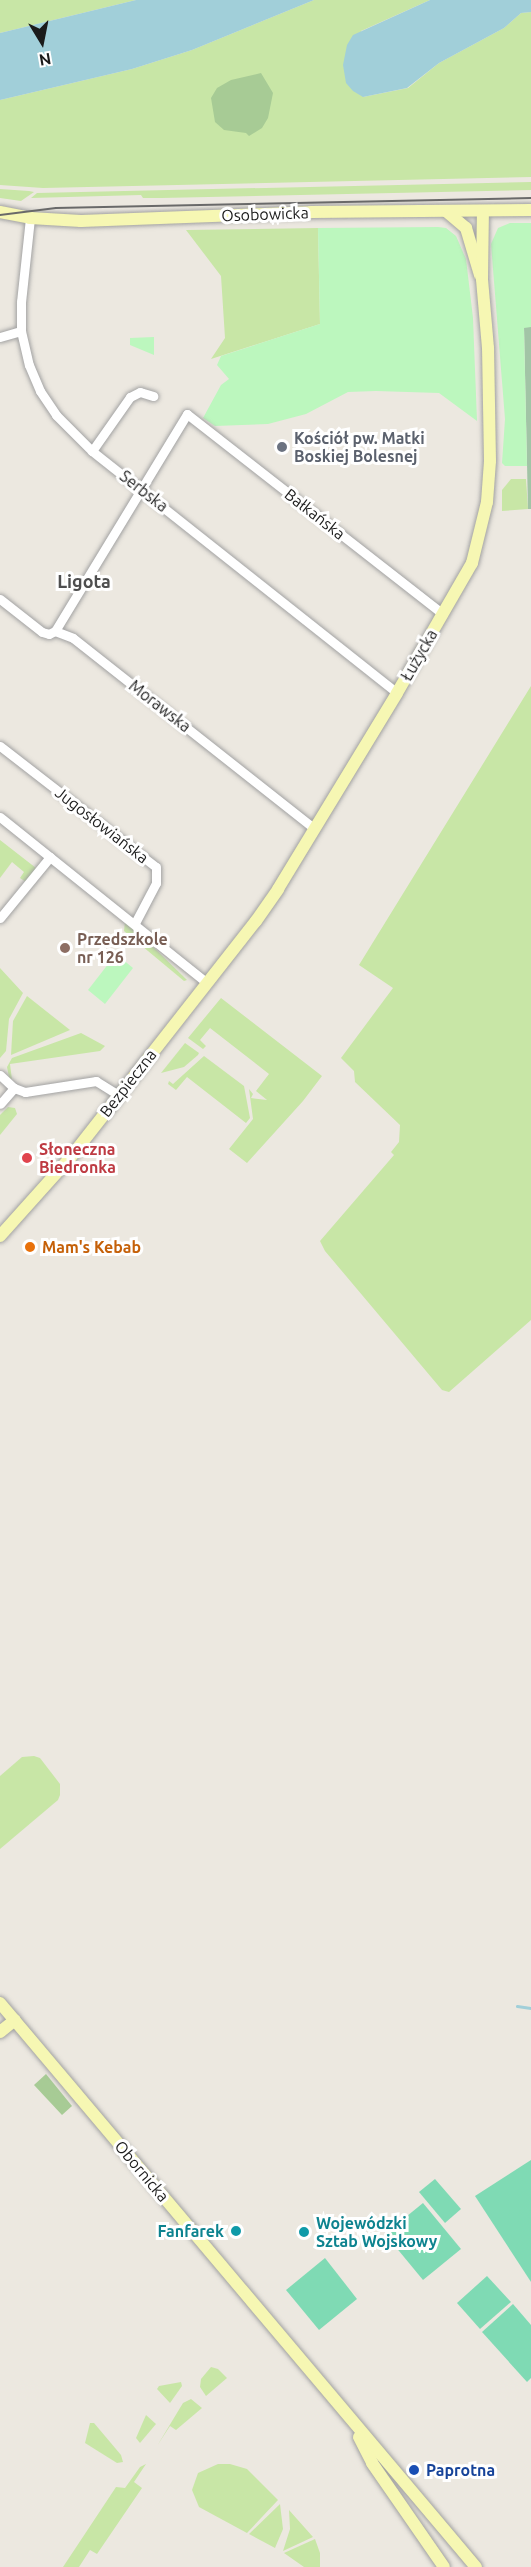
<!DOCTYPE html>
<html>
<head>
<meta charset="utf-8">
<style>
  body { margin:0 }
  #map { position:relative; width:531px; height:2567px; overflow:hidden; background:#ece8e0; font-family:Ubuntu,sans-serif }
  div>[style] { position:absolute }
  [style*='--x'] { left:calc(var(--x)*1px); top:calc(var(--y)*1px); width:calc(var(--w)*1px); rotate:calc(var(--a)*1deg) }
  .grass>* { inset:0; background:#c8e6a6 }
  .forest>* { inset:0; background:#a7cb95 }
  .cemetery>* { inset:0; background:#a2c4a6 }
  .park>* { inset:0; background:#bcf7be }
  .pitch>* { inset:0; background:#7fdab4 }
  .water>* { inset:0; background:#a1cfd9 }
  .stream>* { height:3px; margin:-1.5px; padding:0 1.5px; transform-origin:1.5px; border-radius:1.5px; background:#a1cfd9 }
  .roads { filter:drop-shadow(0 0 2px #a2a2a2) drop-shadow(0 0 2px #a2a2a2) }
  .street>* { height:9px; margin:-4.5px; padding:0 4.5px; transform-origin:4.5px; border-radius:4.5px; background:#fff }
  .secondary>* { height:12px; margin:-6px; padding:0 6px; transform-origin:6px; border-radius:6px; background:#f6f7b3 }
  .tram>* { height:1.5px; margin:-0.75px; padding:0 0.75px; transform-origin:0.75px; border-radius:0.75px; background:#696969 }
  .dots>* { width:16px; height:16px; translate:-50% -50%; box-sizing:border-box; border:3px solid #fff; border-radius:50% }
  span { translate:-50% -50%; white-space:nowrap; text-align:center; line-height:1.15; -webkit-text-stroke:6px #fff; paint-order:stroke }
  .street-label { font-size:16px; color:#1b1b1b }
  .worship-label { font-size:16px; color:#5b616d; font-weight:700 }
  .left { translate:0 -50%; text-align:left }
  .education-label { font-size:16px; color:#785e54; font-weight:700 }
  .health-label { font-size:16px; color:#be3a42; font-weight:700 }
  .food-label { font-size:16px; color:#c56008; font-weight:700 }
  .culture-label { font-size:16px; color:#0d838f; font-weight:700 }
  .right { translate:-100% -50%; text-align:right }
  .transit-label { font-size:16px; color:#164399; font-weight:700 }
  .neighbourhood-label { font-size:18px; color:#4e4e4e; font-weight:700 }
  .north { position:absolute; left:12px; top:12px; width:60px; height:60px; -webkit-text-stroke:4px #fff; paint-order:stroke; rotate:170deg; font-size:16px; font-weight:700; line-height:24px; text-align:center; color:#1b1b1b }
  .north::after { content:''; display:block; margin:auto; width:21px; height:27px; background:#1b1b1b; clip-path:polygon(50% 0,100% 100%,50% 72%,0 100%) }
</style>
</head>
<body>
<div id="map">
  <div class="grass">
    <div style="clip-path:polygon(0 0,136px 0,0 33px)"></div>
    <div style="clip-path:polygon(314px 0,430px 0,361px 31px,363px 97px,408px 88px,439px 63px,504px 28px,521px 13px,531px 12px,531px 177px,43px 188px,0 185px,0 100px,132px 69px,192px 50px)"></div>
    <div style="clip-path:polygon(531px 182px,531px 190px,161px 198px,143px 198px,141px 195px,31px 198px,37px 193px)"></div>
    <div style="clip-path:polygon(0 189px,29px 191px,34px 192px,21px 201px,0 198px)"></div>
    <div style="clip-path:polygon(318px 228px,320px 324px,211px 359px,225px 338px,221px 276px,186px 230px)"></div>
    <div style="clip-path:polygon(511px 479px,526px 479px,528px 509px,502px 511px,502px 490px)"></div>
    <div style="clip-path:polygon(531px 686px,531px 1320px,449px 1392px,442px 1390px,325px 1251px,320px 1241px,394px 1155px,391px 1152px,399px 1142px,400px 1125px,355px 1082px,354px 1071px,341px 1058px,393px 988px,359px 965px)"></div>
    <div style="clip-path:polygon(0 840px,36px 868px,26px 882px,20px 878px,24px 872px,12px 862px,0 878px)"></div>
    <div style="clip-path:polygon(125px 922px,143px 937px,187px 980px,184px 981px,124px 931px)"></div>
    <div style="clip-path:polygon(0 968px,23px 993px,9px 1019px,6px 1051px,0 1058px)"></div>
    <div style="clip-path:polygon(27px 996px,70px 1030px,11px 1055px,13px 1021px)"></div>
    <div style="clip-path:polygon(221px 998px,322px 1076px,303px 1101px,247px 1163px,229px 1149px,253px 1119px,249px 1089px,253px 1094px,251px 1098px,267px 1100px,256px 1091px,269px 1074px,210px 1028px,200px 1040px,206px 1046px,203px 1049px,188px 1038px)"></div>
    <div style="clip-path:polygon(81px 1033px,105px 1046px,100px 1051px,10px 1064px,12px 1080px,9px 1077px,7px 1067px,12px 1058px)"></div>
    <div style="clip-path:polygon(185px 1043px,199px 1053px,198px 1055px,184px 1067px,161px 1073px)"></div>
    <div style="clip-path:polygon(204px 1056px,244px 1086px,250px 1118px,246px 1123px,187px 1077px,176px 1090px,168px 1084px,169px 1081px,173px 1084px)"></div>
    <div style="clip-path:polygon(8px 1107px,15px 1108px,17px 1114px,0 1135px,0 1115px)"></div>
    <div style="clip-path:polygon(34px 1756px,40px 1758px,60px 1784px,60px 1795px,58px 1800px,0 1849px,0 1776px,22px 1757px)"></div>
    <div style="clip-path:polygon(211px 2367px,218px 2369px,227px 2378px,206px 2396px,200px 2387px,201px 2379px)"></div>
    <div style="clip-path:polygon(181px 2382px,182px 2386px,170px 2403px,157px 2389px,159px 2386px)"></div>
    <div style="clip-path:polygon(191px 2399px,202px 2408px,176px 2430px,170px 2426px,157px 2446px,183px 2403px)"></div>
    <div style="clip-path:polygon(146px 2415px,156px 2424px,140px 2443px,136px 2438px)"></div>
    <div style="clip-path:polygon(90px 2423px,94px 2423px,121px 2455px,123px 2462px,117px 2463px,85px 2443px)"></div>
    <div style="clip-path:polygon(146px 2464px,134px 2482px,142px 2488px,97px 2554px,90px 2550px,79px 2567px,63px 2567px,116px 2487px,125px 2488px,140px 2467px)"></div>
    <div style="clip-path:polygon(218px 2464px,230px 2464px,247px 2469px,278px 2500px,247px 2533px,199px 2507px,192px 2490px,198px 2473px)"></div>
    <div style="clip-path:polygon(280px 2504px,283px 2529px,275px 2548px,249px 2534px)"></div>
    <div style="clip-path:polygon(289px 2510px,313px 2537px,283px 2551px,290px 2529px)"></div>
    <div style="clip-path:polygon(315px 2539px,320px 2553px,320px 2567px,304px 2567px,284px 2553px)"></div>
  </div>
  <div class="forest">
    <div style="clip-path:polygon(261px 73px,273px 93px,268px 118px,262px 128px,249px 136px,246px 133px,224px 130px,215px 122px,211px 98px,217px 88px,231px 80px)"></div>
    <div style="clip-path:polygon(46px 2074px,72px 2106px,62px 2115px,34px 2085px)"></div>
  </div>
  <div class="cemetery">
    <div style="clip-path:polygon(524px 327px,531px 327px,531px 509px,528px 509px)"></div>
  </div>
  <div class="park">
    <div style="clip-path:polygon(510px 223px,531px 223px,531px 327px,524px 328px,527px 466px,505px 466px,502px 463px,505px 419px,491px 244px,498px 228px)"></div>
    <div style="clip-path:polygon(438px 227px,446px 228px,456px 236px,466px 259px,473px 318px,477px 421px,439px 393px,376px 391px,348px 392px,306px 414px,268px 424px,215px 426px,203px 418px,221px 385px,229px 379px,217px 365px,221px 356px,320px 324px,318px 228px)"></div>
    <div style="clip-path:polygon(154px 337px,154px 355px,130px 345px,130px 338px)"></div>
    <div style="clip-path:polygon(116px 954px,133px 968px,105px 1004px,88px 990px)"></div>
  </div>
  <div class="pitch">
    <div style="clip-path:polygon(531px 2160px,531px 2282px,475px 2196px)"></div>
    <div style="clip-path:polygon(435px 2179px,461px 2209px,445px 2223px,419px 2192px)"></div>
    <div style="clip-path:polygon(423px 2203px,461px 2249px,423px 2280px,385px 2234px)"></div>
    <div style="clip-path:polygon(325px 2258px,357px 2299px,319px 2330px,286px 2290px)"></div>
    <div style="clip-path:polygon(487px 2276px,511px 2302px,480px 2329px,457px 2303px)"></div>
    <div style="clip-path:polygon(513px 2304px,531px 2325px,531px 2378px,527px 2382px,482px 2332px)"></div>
  </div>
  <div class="water">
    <div style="clip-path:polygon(136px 0,314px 0,192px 50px,132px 69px,0 100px,0 33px)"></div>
    <div style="clip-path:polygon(430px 0,531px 0,531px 12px,521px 13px,504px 28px,439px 63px,407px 88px,363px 97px,353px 91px,346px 83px,343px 65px,347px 45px,353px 35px)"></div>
  </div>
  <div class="stream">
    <div style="--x:517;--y:2006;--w:14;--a:8"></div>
  </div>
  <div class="roads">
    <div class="street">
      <div style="--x:30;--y:218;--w:84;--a:96.1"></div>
      <div style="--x:21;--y:302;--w:29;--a:90"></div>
      <div style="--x:21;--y:331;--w:35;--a:77"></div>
      <div style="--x:29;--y:365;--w:28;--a:67"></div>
      <div style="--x:40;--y:391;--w:29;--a:56"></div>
      <div style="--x:56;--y:415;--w:51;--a:45"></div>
      <div style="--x:92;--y:451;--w:389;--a:38.4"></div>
      <div style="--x:0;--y:337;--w:22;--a:-16"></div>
      <div style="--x:92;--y:451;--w:66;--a:-54.9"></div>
      <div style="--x:130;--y:397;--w:11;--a:-27"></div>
      <div style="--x:140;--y:392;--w:14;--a:17"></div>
      <div style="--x:0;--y:599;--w:53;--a:38.2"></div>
      <div style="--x:42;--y:632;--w:7;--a:16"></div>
      <div style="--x:49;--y:634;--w:7;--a:-27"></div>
      <div style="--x:55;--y:631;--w:19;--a:21"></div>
      <div style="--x:73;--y:638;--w:307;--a:38.3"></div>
      <div style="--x:55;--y:631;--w:254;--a:-58.7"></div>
      <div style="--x:187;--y:414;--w:325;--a:38"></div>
      <div style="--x:0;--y:746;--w:197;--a:37.8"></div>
      <div style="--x:156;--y:867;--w:16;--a:90"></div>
      <div style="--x:156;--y:883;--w:45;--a:117.7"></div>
      <div style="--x:0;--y:817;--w:265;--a:38.7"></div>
      <div style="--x:0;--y:918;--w:79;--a:-50.7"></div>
      <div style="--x:0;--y:1075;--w:19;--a:43"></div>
      <div style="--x:14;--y:1088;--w:21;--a:131"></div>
      <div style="--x:14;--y:1088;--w:12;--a:20"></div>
      <div style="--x:25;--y:1092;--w:72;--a:-8.8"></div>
      <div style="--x:96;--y:1081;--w:26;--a:32"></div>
    </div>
    <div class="secondary">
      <div style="--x:0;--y:212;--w:31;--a:11"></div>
      <div style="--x:30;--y:218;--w:51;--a:3.4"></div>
      <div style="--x:81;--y:221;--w:230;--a:-2.2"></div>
      <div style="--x:311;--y:212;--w:220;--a:-0.5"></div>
      <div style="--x:447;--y:212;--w:25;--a:40"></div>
      <div style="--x:466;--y:228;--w:49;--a:73.4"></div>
      <div style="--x:0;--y:1236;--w:105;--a:-48.1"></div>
      <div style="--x:70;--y:1158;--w:301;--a:-51.9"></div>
      <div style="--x:256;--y:921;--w:39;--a:-55"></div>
      <div style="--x:278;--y:889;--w:229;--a:-58.7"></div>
      <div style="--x:397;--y:693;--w:150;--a:-60"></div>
      <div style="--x:472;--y:563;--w:63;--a:-76.2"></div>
      <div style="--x:487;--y:502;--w:41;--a:-85.8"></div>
      <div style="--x:490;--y:461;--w:113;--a:-91"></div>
      <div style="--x:488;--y:348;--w:69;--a:-95"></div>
      <div style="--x:482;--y:279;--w:68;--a:-89.2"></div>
      <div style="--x:0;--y:2003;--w:738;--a:49.84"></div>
      <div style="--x:0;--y:2032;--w:19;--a:-39"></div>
      <div style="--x:359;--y:2437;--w:29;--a:63"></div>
      <div style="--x:372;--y:2463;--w:126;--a:55.3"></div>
    </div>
  </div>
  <div class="tram">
    <div style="--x:0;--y:215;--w:56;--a:-7.1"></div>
    <div style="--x:56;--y:208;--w:475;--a:-1.2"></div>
  </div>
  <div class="dots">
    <div style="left:282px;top:447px;background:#6b7280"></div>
    <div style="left:65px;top:948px;background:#8d6e63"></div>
    <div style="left:27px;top:1158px;background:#e0444e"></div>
    <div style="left:30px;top:1247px;background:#e8710a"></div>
    <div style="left:236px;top:2231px;background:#0f9aa8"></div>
    <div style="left:304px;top:2232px;background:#0f9aa8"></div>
    <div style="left:414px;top:2470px;background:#1a4fb4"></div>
  </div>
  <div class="street-label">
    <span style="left:265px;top:214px;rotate:-2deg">Osobowicka</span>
    <span style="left:144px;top:491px;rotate:38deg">Serbska</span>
    <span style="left:315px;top:514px;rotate:38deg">Bałkańska</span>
    <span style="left:419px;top:655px;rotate:-60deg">Łużycka</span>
    <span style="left:160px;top:706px;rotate:38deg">Morawska</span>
    <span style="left:102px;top:825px;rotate:38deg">Jugosłowiańska</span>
    <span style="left:128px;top:1083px;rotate:-52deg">Bezpieczna</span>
    <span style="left:142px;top:2171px;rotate:50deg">Obornicka</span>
  </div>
  <div class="worship-label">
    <span class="left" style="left:294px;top:447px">Kościół pw. Matki<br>Boskiej Bolesnej</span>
  </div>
  <div class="education-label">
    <span class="left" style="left:77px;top:948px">Przedszkole<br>nr 126</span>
  </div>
  <div class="health-label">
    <span class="left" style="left:39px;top:1158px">Słoneczna<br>Biedronka</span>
  </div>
  <div class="food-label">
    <span class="left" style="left:42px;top:1247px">Mam's Kebab</span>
  </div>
  <div class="culture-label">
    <span class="left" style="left:316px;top:2232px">Wojewódzki<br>Sztab Wojskowy</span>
    <span class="right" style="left:224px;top:2231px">Fanfarek</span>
  </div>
  <div class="transit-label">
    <span class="left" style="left:426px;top:2470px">Paprotna</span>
  </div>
  <div class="neighbourhood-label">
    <span style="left:84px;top:581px">Ligota</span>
  </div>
  <div class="north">N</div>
</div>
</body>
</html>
